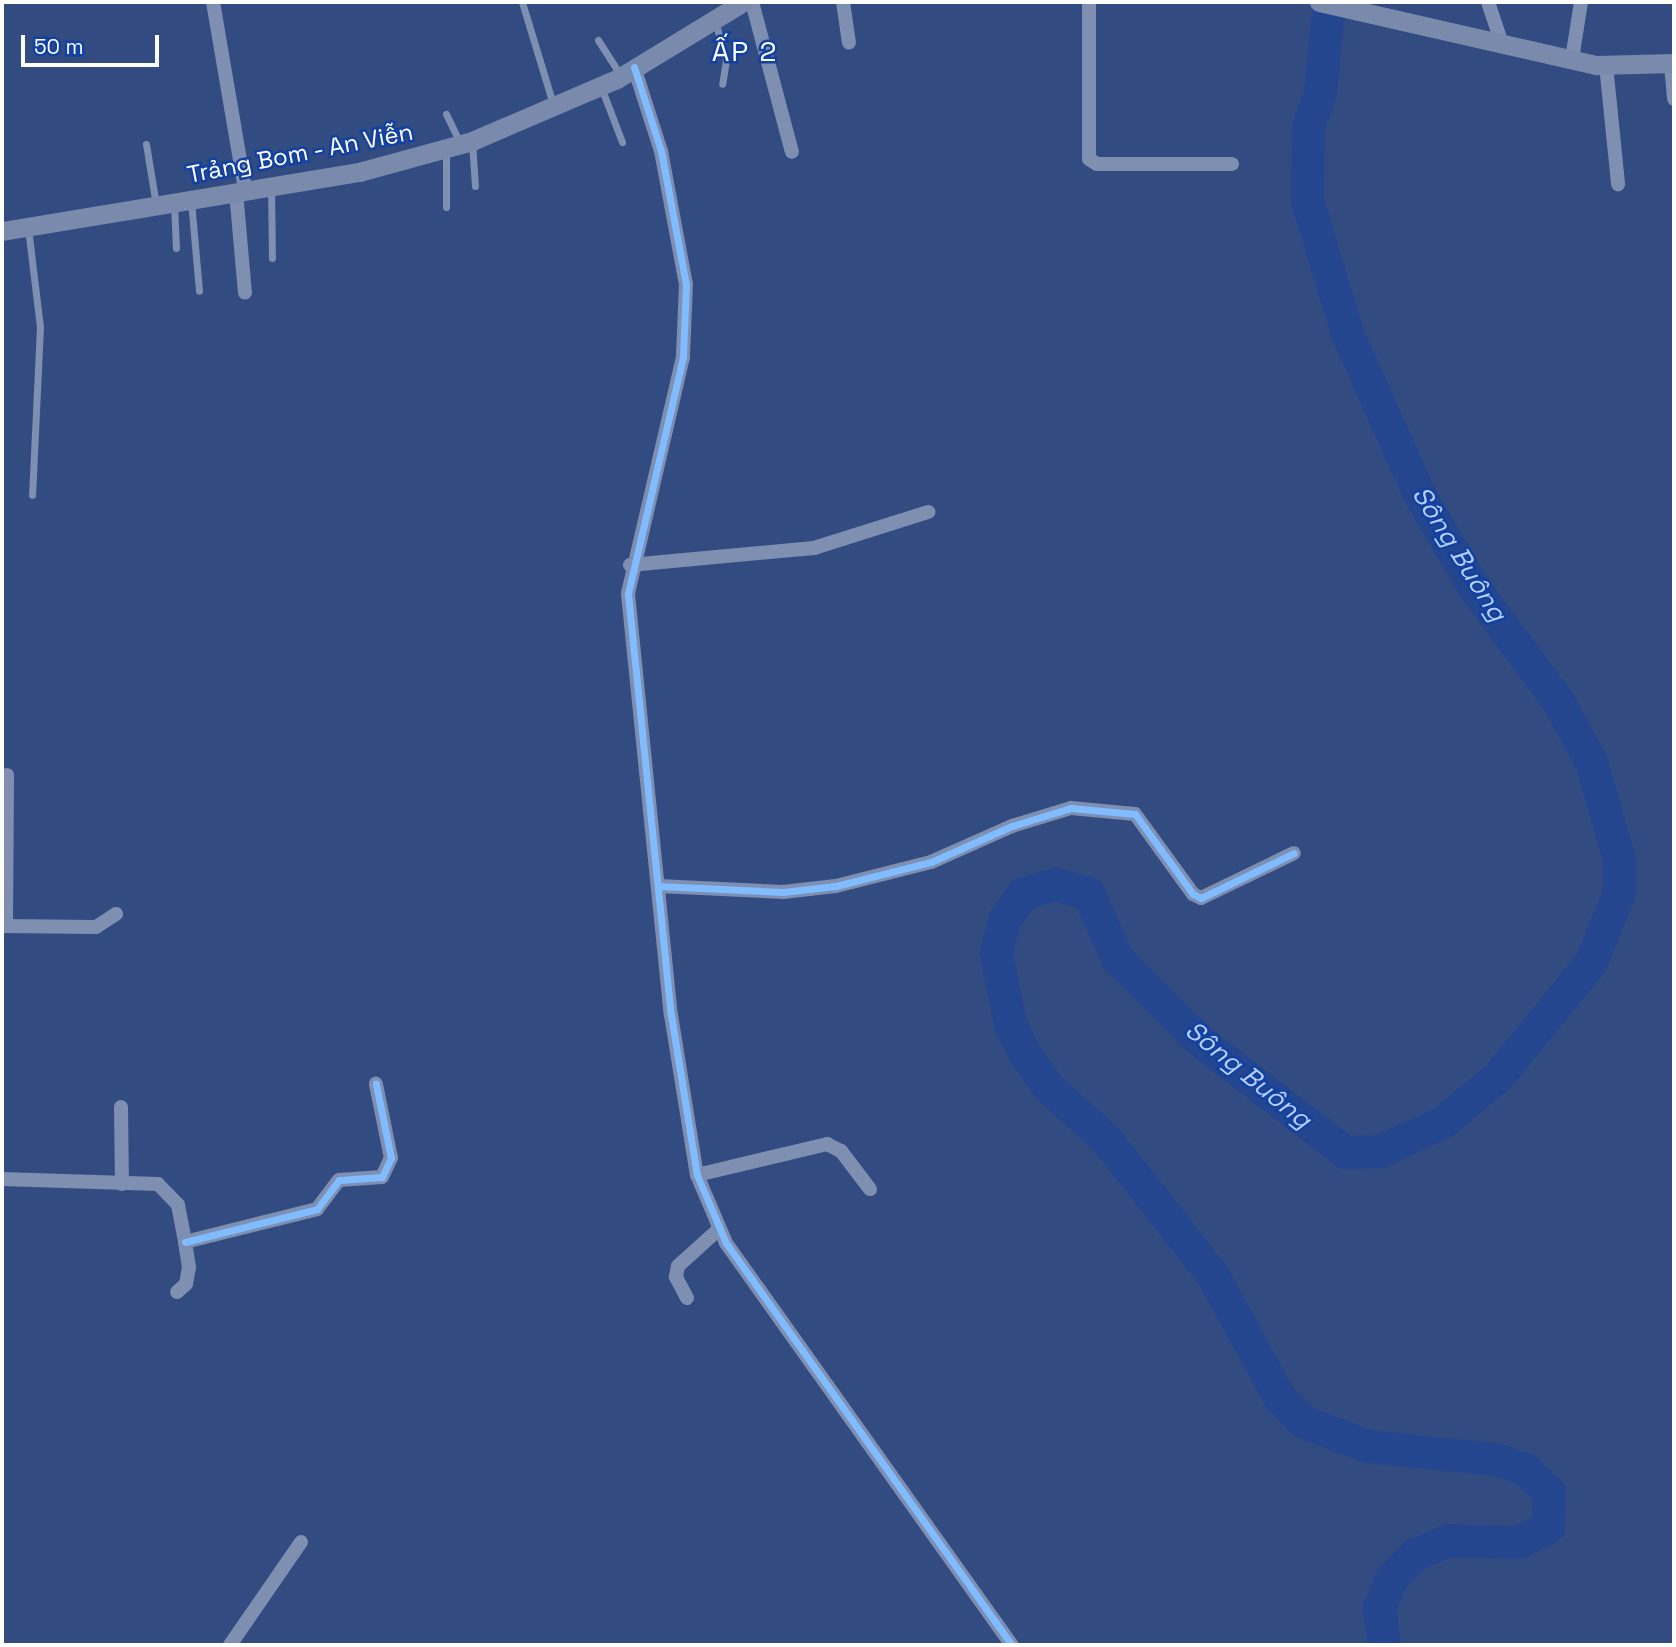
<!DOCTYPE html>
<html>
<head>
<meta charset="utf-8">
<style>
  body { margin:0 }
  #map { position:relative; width:1676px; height:1647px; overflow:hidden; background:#324c81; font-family:"Space Grotesk",sans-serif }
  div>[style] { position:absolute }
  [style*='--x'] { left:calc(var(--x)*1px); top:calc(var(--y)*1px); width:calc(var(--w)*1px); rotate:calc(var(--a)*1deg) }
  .river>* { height:33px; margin:-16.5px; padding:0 16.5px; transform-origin:16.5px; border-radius:16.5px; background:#24468e }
  .service>* { height:7px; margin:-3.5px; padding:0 3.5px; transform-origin:3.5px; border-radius:3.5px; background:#7e8fb1 }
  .minor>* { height:14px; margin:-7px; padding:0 7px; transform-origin:7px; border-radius:7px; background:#7e8fb1 }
  .secondary>* { height:19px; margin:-9.5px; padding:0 9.5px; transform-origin:9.5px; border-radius:9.5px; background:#798aad }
  .cycleway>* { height:7px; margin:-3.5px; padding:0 3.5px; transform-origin:3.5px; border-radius:3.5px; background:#80bcff }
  span { translate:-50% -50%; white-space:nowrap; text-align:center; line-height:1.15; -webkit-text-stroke:5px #1241a1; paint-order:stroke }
  .street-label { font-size:24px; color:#fff }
  .water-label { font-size:26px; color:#b8cffb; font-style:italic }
  .quarter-label { font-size:28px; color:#fff; letter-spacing:2px }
  .frame { position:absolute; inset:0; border:4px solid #fff; pointer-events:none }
  .scale { position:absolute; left:21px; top:35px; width:138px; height:32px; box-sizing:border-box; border:4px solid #fff; border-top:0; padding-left:9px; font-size:21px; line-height:24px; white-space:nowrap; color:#fff; -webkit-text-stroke:5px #1241a1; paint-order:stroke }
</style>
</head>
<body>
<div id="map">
  <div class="river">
    <div style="--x:1329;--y:2;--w:90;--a:95.7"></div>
    <div style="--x:1320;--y:92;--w:37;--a:109"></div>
    <div style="--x:1308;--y:127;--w:73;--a:90.8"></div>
    <div style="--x:1307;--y:200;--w:139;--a:73.3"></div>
    <div style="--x:1347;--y:333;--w:176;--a:65.9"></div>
    <div style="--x:1419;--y:494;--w:110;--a:59.5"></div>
    <div style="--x:1475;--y:589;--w:139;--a:53.5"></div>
    <div style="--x:1558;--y:701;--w:69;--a:61.6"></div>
    <div style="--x:1591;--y:762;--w:101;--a:73.9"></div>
    <div style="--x:1619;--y:859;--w:33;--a:90"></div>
    <div style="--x:1619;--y:892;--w:75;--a:111.8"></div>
    <div style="--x:1591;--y:962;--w:147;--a:129.2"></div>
    <div style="--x:1498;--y:1076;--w:70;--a:140.2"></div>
    <div style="--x:1444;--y:1121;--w:71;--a:154.9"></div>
    <div style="--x:1380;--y:1151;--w:35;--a:178"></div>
    <div style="--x:1345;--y:1152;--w:185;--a:-142.5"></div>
    <div style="--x:1198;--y:1039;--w:115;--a:-135"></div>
    <div style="--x:1117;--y:958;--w:71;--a:-114"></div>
    <div style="--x:1088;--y:893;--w:34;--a:-165"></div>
    <div style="--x:1055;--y:884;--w:33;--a:164"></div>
    <div style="--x:1023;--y:893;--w:33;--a:125"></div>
    <div style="--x:1004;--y:920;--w:34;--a:104"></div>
    <div style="--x:996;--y:953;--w:72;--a:78.8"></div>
    <div style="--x:1010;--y:1024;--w:35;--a:63"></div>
    <div style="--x:1026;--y:1055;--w:39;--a:55"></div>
    <div style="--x:1048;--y:1087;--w:76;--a:41.8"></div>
    <div style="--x:1105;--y:1138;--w:173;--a:51.8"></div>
    <div style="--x:1212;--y:1274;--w:140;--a:61.4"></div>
    <div style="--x:1279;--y:1397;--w:33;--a:46"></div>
    <div style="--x:1302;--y:1421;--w:70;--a:21"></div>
    <div style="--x:1367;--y:1446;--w:130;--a:5.8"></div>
    <div style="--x:1496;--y:1459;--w:31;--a:19"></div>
    <div style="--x:1525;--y:1469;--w:33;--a:44"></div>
    <div style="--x:1549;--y:1492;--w:35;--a:92"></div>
    <div style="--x:1548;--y:1527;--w:34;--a:154"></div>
    <div style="--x:1517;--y:1542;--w:69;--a:-178.3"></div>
    <div style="--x:1448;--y:1540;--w:36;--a:157"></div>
    <div style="--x:1415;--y:1554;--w:33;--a:135"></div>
    <div style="--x:1392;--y:1577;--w:34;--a:113"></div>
    <div style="--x:1379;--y:1608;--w:37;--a:82"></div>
  </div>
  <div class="service">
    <div style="--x:522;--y:2;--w:107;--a:73.1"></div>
    <div style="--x:715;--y:21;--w:41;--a:74.2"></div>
    <div style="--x:726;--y:60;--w:24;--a:99"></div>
    <div style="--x:598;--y:40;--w:43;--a:57.4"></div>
    <div style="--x:601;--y:87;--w:59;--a:69.1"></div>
    <div style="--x:446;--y:114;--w:32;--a:64"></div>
    <div style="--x:472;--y:142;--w:44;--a:86.1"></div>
    <div style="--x:146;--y:144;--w:62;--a:80.7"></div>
    <div style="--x:446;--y:149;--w:58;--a:90"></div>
    <div style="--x:271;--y:187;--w:71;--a:89.2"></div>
    <div style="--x:191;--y:201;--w:90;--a:84.9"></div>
    <div style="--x:174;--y:203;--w:45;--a:87.5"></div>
    <div style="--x:28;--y:228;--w:100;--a:83.1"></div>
    <div style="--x:40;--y:327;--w:168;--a:92.7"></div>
  </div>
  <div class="minor">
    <div style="--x:213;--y:2;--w:191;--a:80.3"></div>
    <div style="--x:752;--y:2;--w:155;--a:75.1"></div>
    <div style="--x:843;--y:2;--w:41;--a:81.7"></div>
    <div style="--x:1089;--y:2;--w:157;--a:90"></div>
    <div style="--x:1089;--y:159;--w:9;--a:32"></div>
    <div style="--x:1097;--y:164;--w:135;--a:0"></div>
    <div style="--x:1488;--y:2;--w:44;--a:71.6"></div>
    <div style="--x:1572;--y:59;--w:58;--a:-81"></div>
    <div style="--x:1671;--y:64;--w:35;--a:85"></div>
    <div style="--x:1606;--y:65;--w:120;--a:84.2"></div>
    <div style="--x:634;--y:67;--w:88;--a:72.2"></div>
    <div style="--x:661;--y:151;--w:135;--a:79.4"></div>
    <div style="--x:686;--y:284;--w:73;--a:92.4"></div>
    <div style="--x:683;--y:357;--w:243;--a:103.1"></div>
    <div style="--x:628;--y:594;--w:423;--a:84.2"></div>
    <div style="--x:671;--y:1015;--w:162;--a:80.8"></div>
    <div style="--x:697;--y:1175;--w:74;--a:66.9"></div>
    <div style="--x:726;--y:1243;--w:493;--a:54.6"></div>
    <div style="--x:236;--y:192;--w:101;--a:84.9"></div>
    <div style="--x:630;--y:565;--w:185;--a:-5.3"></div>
    <div style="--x:814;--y:548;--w:120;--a:-17.5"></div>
    <div style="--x:658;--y:886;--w:125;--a:2.7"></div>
    <div style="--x:783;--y:892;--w:53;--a:-6.5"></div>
    <div style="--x:836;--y:886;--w:98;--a:-14.2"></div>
    <div style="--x:931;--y:862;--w:89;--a:-24"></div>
    <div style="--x:1012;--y:826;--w:62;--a:-17"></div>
    <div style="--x:1071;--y:808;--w:64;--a:5.4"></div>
    <div style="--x:1135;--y:814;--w:99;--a:54.1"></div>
    <div style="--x:1193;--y:894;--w:9;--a:27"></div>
    <div style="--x:1201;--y:898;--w:103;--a:-25.8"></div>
    <div style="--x:6;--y:925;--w:150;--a:-89.6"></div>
    <div style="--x:2;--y:926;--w:94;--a:0.6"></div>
    <div style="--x:96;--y:927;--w:24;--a:-33"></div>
    <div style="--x:121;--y:1107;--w:77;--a:89.3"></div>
    <div style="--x:697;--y:1175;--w:134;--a:-13.4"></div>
    <div style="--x:827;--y:1144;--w:16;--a:27"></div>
    <div style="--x:841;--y:1151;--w:48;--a:52.7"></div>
    <div style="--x:2;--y:1179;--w:156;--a:1.8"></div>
    <div style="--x:158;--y:1184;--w:29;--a:46"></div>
    <div style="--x:178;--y:1205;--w:38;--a:79"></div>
    <div style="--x:185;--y:1242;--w:25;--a:81"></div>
    <div style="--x:189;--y:1267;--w:17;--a:100"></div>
    <div style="--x:186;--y:1284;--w:12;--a:138"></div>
    <div style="--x:185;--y:1242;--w:136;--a:-14"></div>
    <div style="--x:317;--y:1209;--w:36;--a:-53"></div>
    <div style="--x:339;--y:1180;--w:43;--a:-4"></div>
    <div style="--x:382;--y:1177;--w:21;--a:-65"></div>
    <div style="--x:391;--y:1158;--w:76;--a:-101.5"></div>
    <div style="--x:687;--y:1298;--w:24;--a:-118"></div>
    <div style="--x:676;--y:1277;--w:11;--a:-80"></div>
    <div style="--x:678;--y:1266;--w:55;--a:-42.1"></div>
    <div style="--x:230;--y:1645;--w:125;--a:-55.4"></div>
  </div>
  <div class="secondary">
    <div style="--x:1319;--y:2;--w:285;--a:12.8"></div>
    <div style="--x:1597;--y:65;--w:77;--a:-1.5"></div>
    <div style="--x:2;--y:231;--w:362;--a:-9.4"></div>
    <div style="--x:359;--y:172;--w:117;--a:-15.3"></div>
    <div style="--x:472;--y:141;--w:158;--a:-23.2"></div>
    <div style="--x:617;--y:79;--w:148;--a:-31.4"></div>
  </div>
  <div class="cycleway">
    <div style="--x:634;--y:67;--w:88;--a:72.2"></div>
    <div style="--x:661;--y:151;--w:135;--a:79.4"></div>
    <div style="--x:686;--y:284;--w:73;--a:92.4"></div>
    <div style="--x:683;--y:357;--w:243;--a:103.1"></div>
    <div style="--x:628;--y:594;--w:423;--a:84.2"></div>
    <div style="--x:671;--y:1015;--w:162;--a:80.8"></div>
    <div style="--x:697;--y:1175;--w:74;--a:66.9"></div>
    <div style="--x:726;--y:1243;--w:493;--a:54.6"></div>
    <div style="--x:658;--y:886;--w:125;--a:2.7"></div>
    <div style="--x:783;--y:892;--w:53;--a:-6.5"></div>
    <div style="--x:836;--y:886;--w:98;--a:-14.2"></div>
    <div style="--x:931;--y:862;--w:89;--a:-24"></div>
    <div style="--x:1012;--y:826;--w:62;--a:-17"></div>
    <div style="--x:1071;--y:808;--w:64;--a:5.4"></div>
    <div style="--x:1135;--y:814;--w:99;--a:54.1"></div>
    <div style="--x:1193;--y:894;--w:9;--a:27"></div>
    <div style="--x:1201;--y:898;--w:103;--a:-25.8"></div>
    <div style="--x:185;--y:1242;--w:136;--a:-14"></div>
    <div style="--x:317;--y:1209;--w:36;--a:-53"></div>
    <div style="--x:339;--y:1180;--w:43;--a:-4"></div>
    <div style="--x:382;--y:1177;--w:21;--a:-65"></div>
    <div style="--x:391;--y:1158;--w:76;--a:-101.5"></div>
  </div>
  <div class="street-label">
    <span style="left:300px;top:153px;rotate:-11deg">Trảng Bom - An Viễn</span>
  </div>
  <div class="water-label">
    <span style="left:1459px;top:554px;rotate:58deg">Sông Buông</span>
    <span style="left:1248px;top:1075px;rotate:39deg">Sông Buông</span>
  </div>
  <div class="quarter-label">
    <span style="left:745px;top:51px">ẤP 2</span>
  </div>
  <div class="frame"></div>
  <div class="scale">50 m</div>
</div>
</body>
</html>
